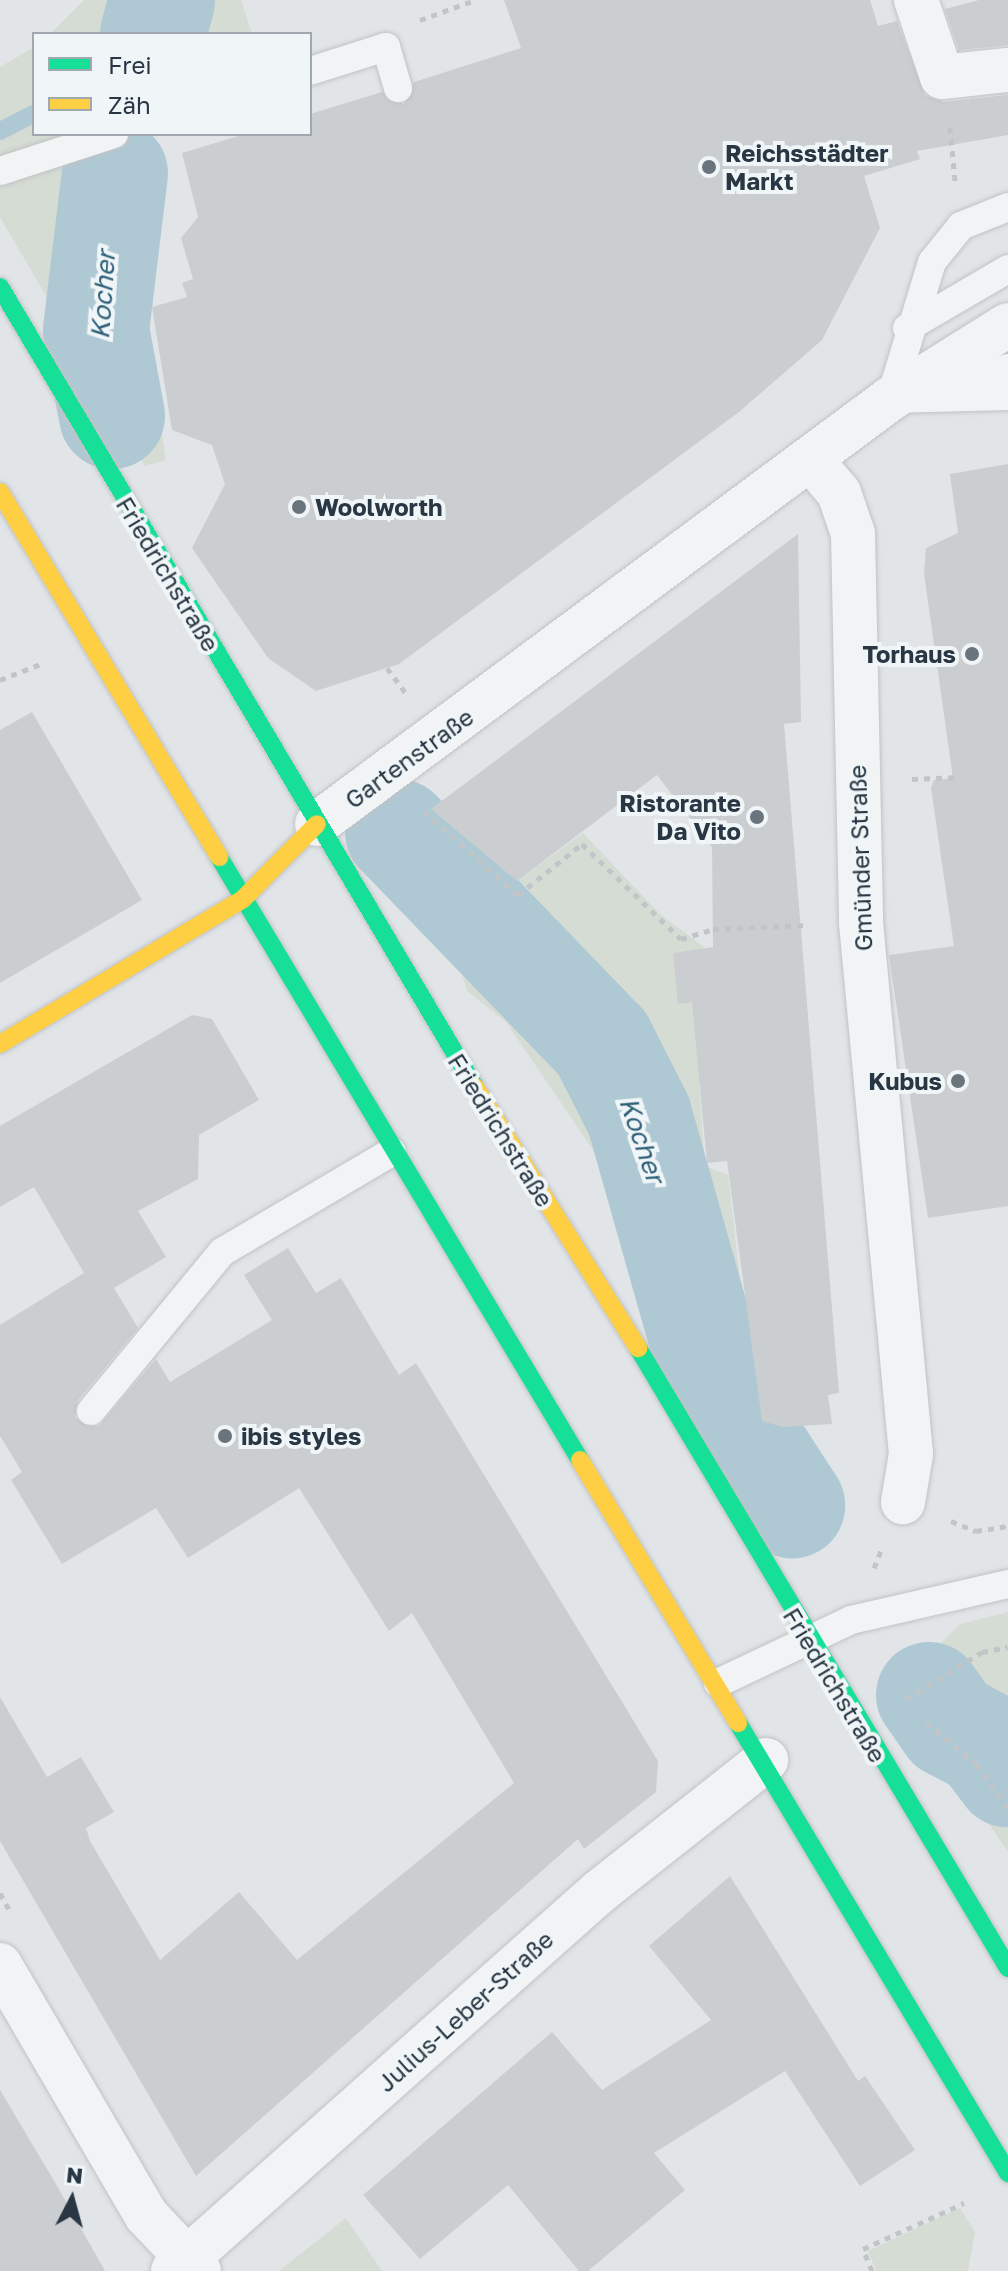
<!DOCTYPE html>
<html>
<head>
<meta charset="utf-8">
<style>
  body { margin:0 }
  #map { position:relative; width:1008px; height:2271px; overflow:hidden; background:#e2e5e8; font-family:"Golos Text",sans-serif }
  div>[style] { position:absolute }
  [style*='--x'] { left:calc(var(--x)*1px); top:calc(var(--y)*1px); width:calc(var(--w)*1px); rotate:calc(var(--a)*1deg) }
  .green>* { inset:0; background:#d5dcd3 }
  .stream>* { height:18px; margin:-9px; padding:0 9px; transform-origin:9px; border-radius:9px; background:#afc9d4 }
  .river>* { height:106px; margin:-53px; padding:0 53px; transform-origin:53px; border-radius:53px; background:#afc9d4 }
  .building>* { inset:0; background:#cbced0 }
  .path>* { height:5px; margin-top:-2.5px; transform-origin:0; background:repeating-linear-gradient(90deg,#c1c5c8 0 6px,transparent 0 12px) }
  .roads { filter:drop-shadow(0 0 2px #c0c3c6) drop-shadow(0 0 2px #c0c3c6) }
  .lane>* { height:28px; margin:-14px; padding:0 14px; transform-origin:14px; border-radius:14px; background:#f2f3f4 }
  .street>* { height:44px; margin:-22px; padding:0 22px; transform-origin:22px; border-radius:22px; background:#f2f3f4 }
  .fast>* { height:18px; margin:-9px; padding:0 9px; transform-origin:9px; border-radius:9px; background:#16e098 }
  .slow>* { height:18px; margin:-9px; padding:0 9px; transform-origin:9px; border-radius:9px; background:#ffcf43 }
  .dots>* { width:22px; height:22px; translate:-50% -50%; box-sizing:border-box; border:4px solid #f0f5f7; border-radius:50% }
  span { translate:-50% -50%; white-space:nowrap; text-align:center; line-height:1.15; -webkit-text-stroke:8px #f0f5f7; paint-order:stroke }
  .poi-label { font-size:24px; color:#283743; font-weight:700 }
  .left { translate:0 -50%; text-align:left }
  .right { translate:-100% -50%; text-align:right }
  .street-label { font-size:24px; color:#283743 }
  .water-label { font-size:26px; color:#2f6079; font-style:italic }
  .legend { position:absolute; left:32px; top:32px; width:280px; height:104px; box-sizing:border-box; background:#f0f5f7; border:2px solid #a0a9af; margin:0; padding:10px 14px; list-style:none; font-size:24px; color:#283743 }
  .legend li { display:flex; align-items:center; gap:16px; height:40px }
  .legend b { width:40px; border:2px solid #a0a9af }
  .north { position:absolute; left:32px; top:2159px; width:80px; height:80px; -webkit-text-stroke:6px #f0f5f7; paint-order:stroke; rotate:6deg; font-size:22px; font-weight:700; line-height:32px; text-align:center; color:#283743 }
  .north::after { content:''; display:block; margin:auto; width:28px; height:36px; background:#283743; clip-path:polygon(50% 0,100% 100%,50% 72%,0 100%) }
</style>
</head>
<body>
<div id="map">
  <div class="green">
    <div style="clip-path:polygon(84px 0,241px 0,252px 34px,50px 34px)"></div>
    <div style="clip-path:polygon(34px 47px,34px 134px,152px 134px,99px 170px,90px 211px,156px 199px,160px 233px,139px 289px,166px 460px,145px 466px,0 217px,0 67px)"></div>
    <div style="clip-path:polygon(431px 809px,517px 881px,583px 833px,660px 914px,704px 947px,709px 1001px,733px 1078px,699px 1082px,705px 1166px,728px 1175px,742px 1297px,732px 1298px,735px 1324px,700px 1366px,659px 1247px,506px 1022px,467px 991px,459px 962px,428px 914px,402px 832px)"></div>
    <div style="clip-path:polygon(1008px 1612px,1008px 1852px,897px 1688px,960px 1624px)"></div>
    <div style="clip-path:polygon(960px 2208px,975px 2232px,968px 2271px,876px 2271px,868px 2251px)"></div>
    <div style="clip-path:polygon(346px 2218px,382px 2271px,279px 2271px)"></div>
  </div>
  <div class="stream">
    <div style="--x:0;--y:131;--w:38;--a:-27"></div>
  </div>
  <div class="river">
    <div style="--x:153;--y:34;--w:35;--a:-75"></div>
    <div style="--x:112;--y:416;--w:87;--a:-100.5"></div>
    <div style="--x:96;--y:330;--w:158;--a:-83.1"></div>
    <div style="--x:398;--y:832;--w:293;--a:46"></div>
    <div style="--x:602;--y:1043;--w:82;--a:63.1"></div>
    <div style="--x:639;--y:1116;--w:283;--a:74.2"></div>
    <div style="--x:716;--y:1388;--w:140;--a:57"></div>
    <div style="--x:929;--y:1695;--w:37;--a:55"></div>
    <div style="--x:950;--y:1725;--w:40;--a:28"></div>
    <div style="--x:985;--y:1744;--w:38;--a:53"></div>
  </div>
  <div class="building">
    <div style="clip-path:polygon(504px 0,870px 0,878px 26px,897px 21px,925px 95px,944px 102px,1008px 95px,1008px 135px,917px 151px,920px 159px,864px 176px,880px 228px,822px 340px,739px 412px,399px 664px,316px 691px,268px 658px,192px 548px,225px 484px,212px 445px,172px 430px,152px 307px,187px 297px,182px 283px,193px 279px,181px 238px,198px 217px,182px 153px,245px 134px,310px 134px,310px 114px,382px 92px,404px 104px,414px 82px,521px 48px)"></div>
    <div style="clip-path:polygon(979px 0,1008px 0,1008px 45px,959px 50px,945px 9px)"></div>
    <div style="clip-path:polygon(1008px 464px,1008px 1206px,928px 1218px,889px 955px,954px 946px,931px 788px,934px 780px,953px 778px,924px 574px,926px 548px,958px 533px,950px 474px)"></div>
    <div style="clip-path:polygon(798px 534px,801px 722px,784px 724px,839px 1393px,828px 1395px,832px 1424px,783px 1427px,762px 1421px,727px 1161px,707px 1163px,692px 1002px,678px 1004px,673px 953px,713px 947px,712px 847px,657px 775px,517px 881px,431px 809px)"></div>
    <div style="clip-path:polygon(32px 712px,142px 900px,0 983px,0 730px)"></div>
    <div style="clip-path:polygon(192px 1015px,212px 1019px,259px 1100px,199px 1135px,198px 1179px,138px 1211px,166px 1257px,114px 1288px,138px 1328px,78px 1400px,75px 1418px,98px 1427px,156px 1359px,170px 1382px,272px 1320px,244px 1275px,288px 1248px,316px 1293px,341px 1278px,399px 1375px,416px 1363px,658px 1761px,656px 1792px,584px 1849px,578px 1839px,196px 2176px,0 1841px,0 1697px,47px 1777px,81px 1757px,114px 1812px,86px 1828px,90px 1841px,160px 1960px,239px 1892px,297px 1960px,514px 1783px,412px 1613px,389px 1631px,299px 1488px,188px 1558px,156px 1508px,62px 1564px,11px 1480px,22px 1472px,0 1436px,0 1325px,84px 1273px,34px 1187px,0 1207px,0 1126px)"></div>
    <div style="clip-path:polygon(730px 1876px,858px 2081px,865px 2076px,915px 2150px,860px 2186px,785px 2071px,654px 2153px,685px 2190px,588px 2271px,579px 2271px,508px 2185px,420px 2259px,363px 2195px,552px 2032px,602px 2090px,711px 2020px,649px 1946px)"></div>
    <div style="clip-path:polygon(0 2090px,56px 2184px,105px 2271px,0 2271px)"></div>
  </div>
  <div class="path">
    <div style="--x:420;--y:20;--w:59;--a:-20"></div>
    <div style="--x:950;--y:127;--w:54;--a:84.7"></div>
    <div style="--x:387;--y:668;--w:31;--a:53"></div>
    <div style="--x:0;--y:680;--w:46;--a:-21.6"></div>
    <div style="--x:912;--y:779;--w:47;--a:-2.4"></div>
    <div style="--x:424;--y:811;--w:126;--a:41.8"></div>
    <div style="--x:518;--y:895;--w:82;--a:-38.6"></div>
    <div style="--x:582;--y:844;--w:137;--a:43.8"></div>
    <div style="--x:681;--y:939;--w:34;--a:-17"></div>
    <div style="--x:713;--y:929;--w:95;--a:-2.4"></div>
    <div style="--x:951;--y:1521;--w:27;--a:22"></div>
    <div style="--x:976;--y:1531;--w:32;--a:-9"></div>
    <div style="--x:874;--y:1568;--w:22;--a:-68"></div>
    <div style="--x:906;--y:1699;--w:89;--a:-31.7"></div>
    <div style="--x:982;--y:1652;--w:26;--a:-11"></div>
    <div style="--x:926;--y:1723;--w:65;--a:38.8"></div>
    <div style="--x:977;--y:1764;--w:55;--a:55.4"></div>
    <div style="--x:0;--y:1893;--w:23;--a:61"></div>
    <div style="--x:872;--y:2271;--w:24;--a:-112"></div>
    <div style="--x:863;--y:2249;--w:111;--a:-24.5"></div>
  </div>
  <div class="roads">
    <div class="lane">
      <div style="--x:310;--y:71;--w:80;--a:-17.5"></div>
      <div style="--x:386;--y:47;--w:43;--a:73.7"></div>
      <div style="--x:0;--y:171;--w:120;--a:-18"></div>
      <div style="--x:1008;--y:207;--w:51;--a:158"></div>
      <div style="--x:961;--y:226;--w:46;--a:128.9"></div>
      <div style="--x:932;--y:262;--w:143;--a:107"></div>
      <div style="--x:890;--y:399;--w:118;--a:-1.5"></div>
      <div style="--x:907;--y:328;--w:117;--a:-30.3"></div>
      <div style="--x:948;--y:390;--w:64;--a:-20.1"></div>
      <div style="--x:91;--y:1411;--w:206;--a:-50.5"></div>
      <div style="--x:222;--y:1252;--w:197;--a:-30.5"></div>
      <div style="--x:718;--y:1683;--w:147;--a:-25.3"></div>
      <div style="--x:851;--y:1620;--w:161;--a:-12.9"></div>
    </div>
    <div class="street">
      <div style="--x:916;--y:0;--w:81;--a:71.3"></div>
      <div style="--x:942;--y:77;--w:66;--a:-6.1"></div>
      <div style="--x:812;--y:461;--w:42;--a:49.8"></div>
      <div style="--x:839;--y:493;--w:43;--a:71.1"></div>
      <div style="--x:853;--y:534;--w:389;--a:88.8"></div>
      <div style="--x:861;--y:923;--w:533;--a:84.62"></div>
      <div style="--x:911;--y:1454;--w:49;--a:99.5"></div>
      <div style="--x:317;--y:824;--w:713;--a:-36.56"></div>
      <div style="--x:890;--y:399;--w:139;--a:-32.1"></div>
      <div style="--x:0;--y:1965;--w:290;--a:59.7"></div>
      <div style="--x:146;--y:2215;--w:77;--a:46.6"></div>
      <div style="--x:173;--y:2271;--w:570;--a:-41.66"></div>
      <div style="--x:599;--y:1892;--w:213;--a:-38.3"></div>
    </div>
    <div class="fast">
      <div style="--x:0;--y:287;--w:930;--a:59.3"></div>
      <div style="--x:219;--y:857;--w:703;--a:59.09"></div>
      <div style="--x:638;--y:1348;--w:722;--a:59.17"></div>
      <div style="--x:738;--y:1723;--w:525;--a:59.04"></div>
    </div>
    <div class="slow">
      <div style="--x:0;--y:492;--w:426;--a:59"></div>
      <div style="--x:0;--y:1044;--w:283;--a:-30.8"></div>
      <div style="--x:243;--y:899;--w:105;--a:-45.4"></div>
      <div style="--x:475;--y:1087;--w:308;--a:58"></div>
      <div style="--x:580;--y:1460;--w:307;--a:59"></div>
    </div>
  </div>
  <div class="dots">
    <div style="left:709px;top:167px;background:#69747d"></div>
    <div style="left:299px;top:507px;background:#69747d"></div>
    <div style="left:972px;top:654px;background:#69747d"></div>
    <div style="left:757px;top:817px;background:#69747d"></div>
    <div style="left:958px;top:1081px;background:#69747d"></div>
    <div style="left:225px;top:1436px;background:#69747d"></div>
  </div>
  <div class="poi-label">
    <span class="left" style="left:725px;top:167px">Reichsstädter<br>Markt</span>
    <span class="left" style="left:315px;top:507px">Woolworth</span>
    <span class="right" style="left:956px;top:654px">Torhaus</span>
    <span class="right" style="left:741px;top:817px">Ristorante<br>Da Vito</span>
    <span class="right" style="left:942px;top:1081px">Kubus</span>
    <span class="left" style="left:241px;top:1436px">ibis styles</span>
  </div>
  <div class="street-label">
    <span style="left:168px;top:574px;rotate:59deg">Friedrichstraße</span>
    <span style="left:409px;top:758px;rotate:-36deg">Gartenstraße</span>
    <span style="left:860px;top:858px;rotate:-92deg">Gmünder Straße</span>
    <span style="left:501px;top:1130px;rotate:58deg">Friedrichstraße</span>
    <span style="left:835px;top:1685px;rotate:59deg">Friedrichstraße</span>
    <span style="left:465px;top:2011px;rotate:-42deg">Julius-Leber-Straße</span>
  </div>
  <div class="water-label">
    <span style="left:103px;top:295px;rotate:-86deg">Kocher</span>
    <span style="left:642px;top:1140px;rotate:71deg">Kocher</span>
  </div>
  <ul class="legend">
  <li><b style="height:10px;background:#16e098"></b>Frei</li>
  <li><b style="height:10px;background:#ffcf43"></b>Zäh</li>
  </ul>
  <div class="north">N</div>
</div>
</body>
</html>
